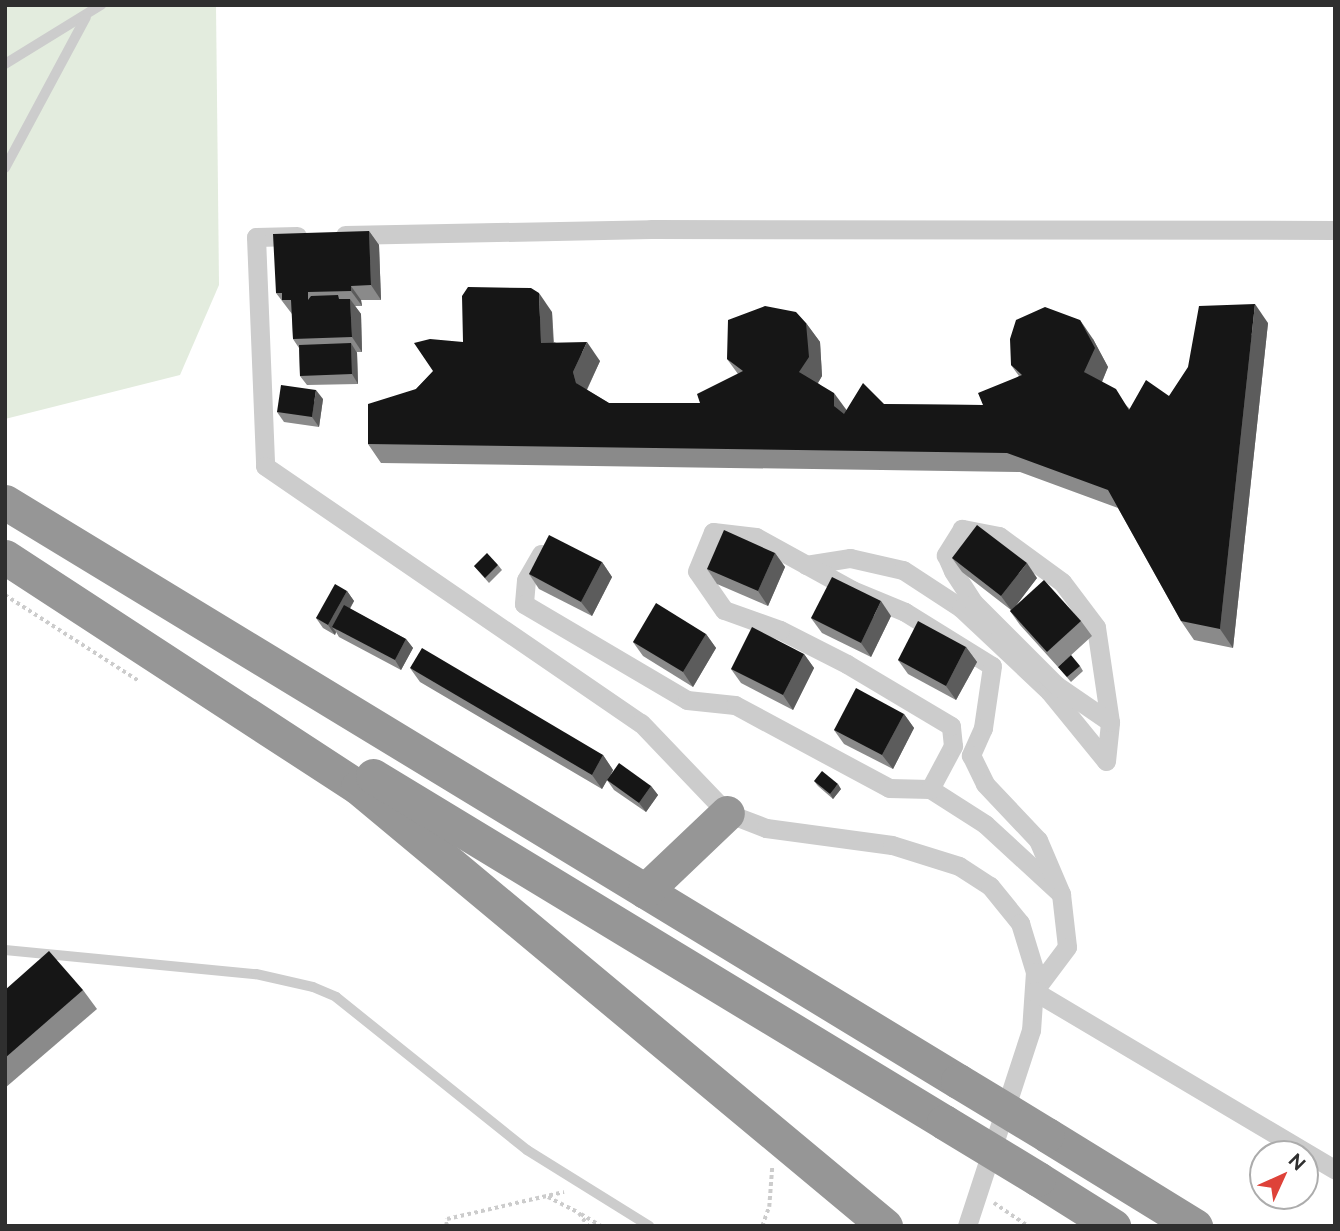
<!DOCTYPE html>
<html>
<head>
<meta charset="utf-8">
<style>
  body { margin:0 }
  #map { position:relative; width:1340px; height:1231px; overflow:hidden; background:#fff; font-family:Raleway,sans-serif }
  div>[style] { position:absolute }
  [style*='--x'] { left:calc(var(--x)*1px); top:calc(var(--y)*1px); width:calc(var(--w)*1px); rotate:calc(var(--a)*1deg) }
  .green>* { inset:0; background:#e3ecde }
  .path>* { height:3.5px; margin-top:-1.75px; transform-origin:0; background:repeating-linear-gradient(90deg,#ccc 0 3.5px,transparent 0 7px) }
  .lane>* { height:10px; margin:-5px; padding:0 5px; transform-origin:5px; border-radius:5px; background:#ccc }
  .street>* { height:19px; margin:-9.5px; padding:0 9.5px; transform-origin:9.5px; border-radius:9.5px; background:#ccc }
  .highway>* { height:35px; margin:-17.5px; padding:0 17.5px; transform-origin:17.5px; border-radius:17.5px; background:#969696 }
  .highway-bridge>* { height:35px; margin:-17.5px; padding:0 17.5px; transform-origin:17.5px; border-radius:17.5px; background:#969696 }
  .wall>* { inset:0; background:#8a8a8a }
  .shaded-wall>* { inset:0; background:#5c5c5c }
  .building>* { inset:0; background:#161616 }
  span { translate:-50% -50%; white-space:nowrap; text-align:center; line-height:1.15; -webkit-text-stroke:7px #fff; paint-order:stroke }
  .frame { position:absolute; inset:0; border:7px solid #2f2f2f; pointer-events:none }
  .north { position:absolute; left:1249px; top:1140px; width:70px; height:70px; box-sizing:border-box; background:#fff; border:2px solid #acacac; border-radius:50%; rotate:45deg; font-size:19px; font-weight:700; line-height:28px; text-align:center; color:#2f2f2f }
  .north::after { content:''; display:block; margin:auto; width:24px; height:32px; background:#de4239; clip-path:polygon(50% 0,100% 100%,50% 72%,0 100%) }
</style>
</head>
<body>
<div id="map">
  <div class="green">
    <div style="clip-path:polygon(5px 5px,216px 5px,219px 285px,180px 375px,5px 419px)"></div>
  </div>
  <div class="path">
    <div style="--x:5;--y:595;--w:159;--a:32.7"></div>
    <div style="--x:548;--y:1197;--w:35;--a:27"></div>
    <div style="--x:579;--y:1213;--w:16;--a:55"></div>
    <div style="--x:994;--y:1203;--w:41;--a:34.1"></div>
    <div style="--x:581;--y:1214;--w:23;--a:31"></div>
    <div style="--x:446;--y:1226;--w:7;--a:-82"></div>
    <div style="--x:447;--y:1219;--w:120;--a:-13"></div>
    <div style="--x:762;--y:1226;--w:20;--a:-70"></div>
    <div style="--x:769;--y:1207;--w:40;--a:-85.7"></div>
  </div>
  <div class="lane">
    <div style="--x:5;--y:64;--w:113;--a:-31.6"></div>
    <div style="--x:5;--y:168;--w:171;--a:-61.8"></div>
    <div style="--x:5;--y:950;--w:252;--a:5.5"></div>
    <div style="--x:256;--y:974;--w:58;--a:12.8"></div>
    <div style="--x:313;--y:987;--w:25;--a:23"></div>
    <div style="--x:336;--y:997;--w:245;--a:38.7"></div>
    <div style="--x:527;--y:1150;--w:144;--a:31.9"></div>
  </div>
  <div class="street">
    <div style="--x:345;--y:235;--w:306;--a:-1.1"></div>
    <div style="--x:651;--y:229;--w:684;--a:0.08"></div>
    <div style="--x:297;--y:236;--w:41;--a:178.6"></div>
    <div style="--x:256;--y:237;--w:229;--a:87.7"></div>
    <div style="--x:265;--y:466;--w:455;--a:34.4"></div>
    <div style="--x:641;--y:723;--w:124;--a:46.3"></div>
    <div style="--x:727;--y:813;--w:42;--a:21"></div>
    <div style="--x:766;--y:828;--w:127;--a:7.7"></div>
    <div style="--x:892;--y:845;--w:70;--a:17.4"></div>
    <div style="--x:959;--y:866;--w:37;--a:33"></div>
    <div style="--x:990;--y:886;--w:48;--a:51"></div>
    <div style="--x:1020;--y:923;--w:51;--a:73"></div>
    <div style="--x:1035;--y:972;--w:58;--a:93.9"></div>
    <div style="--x:1031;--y:1030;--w:206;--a:108.1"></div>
    <div style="--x:541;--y:554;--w:30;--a:120"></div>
    <div style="--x:526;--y:580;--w:24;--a:95"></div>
    <div style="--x:524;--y:604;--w:189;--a:30.5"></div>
    <div style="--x:687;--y:700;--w:48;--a:5.9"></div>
    <div style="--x:735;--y:705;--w:175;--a:28.3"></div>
    <div style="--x:889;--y:788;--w:41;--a:1.4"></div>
    <div style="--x:806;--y:565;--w:45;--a:-9"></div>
    <div style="--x:850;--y:558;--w:54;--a:12.8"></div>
    <div style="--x:903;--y:570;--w:69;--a:33.2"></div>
    <div style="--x:961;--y:608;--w:121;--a:43.3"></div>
    <div style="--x:1049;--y:691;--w:90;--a:50.8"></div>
    <div style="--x:1106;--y:761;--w:39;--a:-84"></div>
    <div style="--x:1110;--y:722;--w:96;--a:-98.4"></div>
    <div style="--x:1096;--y:627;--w:56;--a:-127.1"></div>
    <div style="--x:1062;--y:582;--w:78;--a:-143.9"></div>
    <div style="--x:999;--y:536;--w:38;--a:-169"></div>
    <div style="--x:962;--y:529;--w:31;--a:122"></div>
    <div style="--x:946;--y:555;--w:17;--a:66"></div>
    <div style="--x:953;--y:571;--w:38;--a:57"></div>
    <div style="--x:974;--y:603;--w:116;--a:45"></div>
    <div style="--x:1056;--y:685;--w:65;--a:34.4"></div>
    <div style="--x:1061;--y:894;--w:103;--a:-137.4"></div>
    <div style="--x:985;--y:824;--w:65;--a:-147.5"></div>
    <div style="--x:930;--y:789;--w:49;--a:-61.9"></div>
    <div style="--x:953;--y:746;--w:20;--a:-96"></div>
    <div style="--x:951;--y:726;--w:121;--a:-149.2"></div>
    <div style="--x:847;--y:664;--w:75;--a:-153.1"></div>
    <div style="--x:780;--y:630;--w:59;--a:-160.3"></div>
    <div style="--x:724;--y:610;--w:47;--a:-124.7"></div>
    <div style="--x:697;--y:571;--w:42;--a:-67.7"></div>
    <div style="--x:713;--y:532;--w:43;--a:6.6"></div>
    <div style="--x:756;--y:537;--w:110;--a:28.9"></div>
    <div style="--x:852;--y:590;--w:57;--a:22.5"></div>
    <div style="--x:905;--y:612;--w:102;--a:31.8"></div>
    <div style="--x:992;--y:666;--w:63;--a:98.3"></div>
    <div style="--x:983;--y:728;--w:30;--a:114"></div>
    <div style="--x:971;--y:755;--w:32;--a:64"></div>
    <div style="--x:985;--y:784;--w:77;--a:46.6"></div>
    <div style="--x:1038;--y:840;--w:59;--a:66.9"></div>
    <div style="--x:1061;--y:894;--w:53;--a:83.5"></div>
    <div style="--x:1067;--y:947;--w:55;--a:126.9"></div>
    <div style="--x:1034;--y:991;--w:350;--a:30.7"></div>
  </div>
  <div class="highway">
    <div style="--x:5;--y:502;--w:1115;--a:31.28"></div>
    <div style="--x:5;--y:557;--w:421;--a:33.1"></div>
    <div style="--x:358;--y:787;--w:686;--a:39.79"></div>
    <div style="--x:373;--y:776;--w:668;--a:31.21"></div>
    <div style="--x:645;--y:891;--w:113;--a:-43.6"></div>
    <div style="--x:1047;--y:1135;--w:174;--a:31.6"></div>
    <div style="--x:1038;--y:1179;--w:89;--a:32.1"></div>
  </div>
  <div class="highway-bridge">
    <div style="--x:958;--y:1081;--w:104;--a:31.2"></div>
    <div style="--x:944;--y:1122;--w:110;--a:31.2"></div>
  </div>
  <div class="wall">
    <div style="clip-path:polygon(369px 231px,379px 245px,381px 300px,361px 300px,362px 306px,355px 306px,361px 314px,362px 352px,357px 352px,358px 384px,307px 385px,300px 376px,299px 348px,293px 339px,292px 314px,276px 293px)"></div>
    <div style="clip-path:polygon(552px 312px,554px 342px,600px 361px,587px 390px,609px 403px,700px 403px,738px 374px,727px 359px,806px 323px,820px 342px,822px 376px,818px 383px,846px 410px,884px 404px,983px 405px,1019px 376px,1011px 365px,1093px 339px,1108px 367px,1102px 382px,1130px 409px,1169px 396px,1268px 323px,1233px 648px,1194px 640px,1181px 621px,1118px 508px,1020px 472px,381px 463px,368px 444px,416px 389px,463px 342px)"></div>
    <div style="clip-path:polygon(323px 399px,319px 427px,284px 422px,277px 412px)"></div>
    <div style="clip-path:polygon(775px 553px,785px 567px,768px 606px,717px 584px,707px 569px)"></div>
    <div style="clip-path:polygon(952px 558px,1037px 578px,1016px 605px,1081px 621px,1092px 636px,1058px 667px,1020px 625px,1010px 611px,1011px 610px,962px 572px)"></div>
    <div style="clip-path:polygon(602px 562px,612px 577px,592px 616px,539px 589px,529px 574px)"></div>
    <div style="clip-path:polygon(498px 565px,502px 570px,489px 583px,474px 566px)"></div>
    <div style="clip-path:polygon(347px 591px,354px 601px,350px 609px,406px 639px,413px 648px,401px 670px,339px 637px,336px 632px,335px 635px,323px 628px,316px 618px)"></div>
    <div style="clip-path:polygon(891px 616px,871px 657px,822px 633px,811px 618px)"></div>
    <div style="clip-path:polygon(706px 634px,716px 648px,693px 687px,643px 656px,633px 642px)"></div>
    <div style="clip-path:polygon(966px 647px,977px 662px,956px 700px,908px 674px,898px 660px)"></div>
    <div style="clip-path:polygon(804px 654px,814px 668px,793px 710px,741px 683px,731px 669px)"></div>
    <div style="clip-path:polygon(1080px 666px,1083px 671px,1071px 682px,1058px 667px)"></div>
    <div style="clip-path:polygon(410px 668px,603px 755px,613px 770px,610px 777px,651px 786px,658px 795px,646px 812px,614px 790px,607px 780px,602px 789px,420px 682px)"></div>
    <div style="clip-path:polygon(904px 714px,914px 728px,893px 769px,844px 744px,834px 730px)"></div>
    <div style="clip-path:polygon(814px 781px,841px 789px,833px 799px,818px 786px)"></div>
    <div style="clip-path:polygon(5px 990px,83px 990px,97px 1009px,5px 1088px)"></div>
  </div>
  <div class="shaded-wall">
    <div style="clip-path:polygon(369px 231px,379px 245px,381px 300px,371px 285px)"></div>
    <div style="clip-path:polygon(351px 286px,361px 300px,362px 306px,351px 291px)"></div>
    <div style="clip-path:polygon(539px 293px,552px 312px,554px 362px,541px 343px)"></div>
    <div style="clip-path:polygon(350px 299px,361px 314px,362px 352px,352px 337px)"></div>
    <div style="clip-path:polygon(1255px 304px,1268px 323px,1233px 648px,1220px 629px)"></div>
    <div style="clip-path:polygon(1080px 320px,1093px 339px,1108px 367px,1098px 391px,1084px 372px)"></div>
    <div style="clip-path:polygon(806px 323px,820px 342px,822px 376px,813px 391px,799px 372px)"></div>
    <div style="clip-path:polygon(587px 342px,600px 361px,586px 391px,576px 383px,573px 372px)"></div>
    <div style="clip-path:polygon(351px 343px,357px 353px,358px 384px,352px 374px)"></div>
    <div style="clip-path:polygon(316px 390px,323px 399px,319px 427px,312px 417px)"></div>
    <div style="clip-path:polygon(834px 393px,848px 412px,847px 425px,834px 406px)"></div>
    <div style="clip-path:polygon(775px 553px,785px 567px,768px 606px,758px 591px)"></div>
    <div style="clip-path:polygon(602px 562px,612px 577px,592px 616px,581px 602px)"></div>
    <div style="clip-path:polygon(1027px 563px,1037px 578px,1012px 611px,1001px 596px)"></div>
    <div style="clip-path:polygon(347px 591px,354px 601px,337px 630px,332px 627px,336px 632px,335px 635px,328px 625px)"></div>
    <div style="clip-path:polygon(881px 601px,891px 616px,871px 657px,861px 643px)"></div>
    <div style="clip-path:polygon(706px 634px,716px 648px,693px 687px,683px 672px)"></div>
    <div style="clip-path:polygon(406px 639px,413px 648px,401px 670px,395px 660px)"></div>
    <div style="clip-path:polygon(966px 647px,977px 662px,956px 700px,946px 686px)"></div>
    <div style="clip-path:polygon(804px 654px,814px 668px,793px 710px,783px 695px)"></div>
    <div style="clip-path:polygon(904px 714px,914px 728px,893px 769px,882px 755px)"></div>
    <div style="clip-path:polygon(603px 755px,613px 770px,602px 789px,592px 775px)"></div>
    <div style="clip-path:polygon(838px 784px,841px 789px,833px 799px,830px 794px)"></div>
    <div style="clip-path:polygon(651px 786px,658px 795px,646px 812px,639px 803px)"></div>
  </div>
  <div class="building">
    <div style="clip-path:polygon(369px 231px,371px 285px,351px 286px,351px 291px,308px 292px,308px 300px,311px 296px,338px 295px,339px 299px,350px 299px,352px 337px,293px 339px,291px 300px,282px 300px,282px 293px,276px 293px,273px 234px)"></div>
    <div style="clip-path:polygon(468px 287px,531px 288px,539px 293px,541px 343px,587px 342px,573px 372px,576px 383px,609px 403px,700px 403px,697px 394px,743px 371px,727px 359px,728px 320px,765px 306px,796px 312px,806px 323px,809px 357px,799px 372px,834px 393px,834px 406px,844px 414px,863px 383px,884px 404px,983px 405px,978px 393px,1022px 375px,1011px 365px,1010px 339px,1016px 320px,1045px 307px,1080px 320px,1095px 348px,1084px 372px,1116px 389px,1129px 410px,1146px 380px,1169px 396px,1188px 367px,1199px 306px,1255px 304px,1220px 629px,1181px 621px,1108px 490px,1007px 453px,368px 444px,368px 404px,416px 389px,433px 371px,414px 343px,430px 339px,463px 342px,462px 296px)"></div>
    <div style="clip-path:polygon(351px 343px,352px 374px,300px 376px,299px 345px)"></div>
    <div style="clip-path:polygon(281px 385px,316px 390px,312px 417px,277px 412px)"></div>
    <div style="clip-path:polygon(977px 525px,1027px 563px,1001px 596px,952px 558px)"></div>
    <div style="clip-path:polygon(724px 530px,775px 553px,758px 591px,707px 569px)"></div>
    <div style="clip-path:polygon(549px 535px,602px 562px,581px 602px,529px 574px)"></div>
    <div style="clip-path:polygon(487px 553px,498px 565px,485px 578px,474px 566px)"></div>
    <div style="clip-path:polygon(832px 577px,881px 601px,861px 643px,811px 618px)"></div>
    <div style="clip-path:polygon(1044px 580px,1081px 621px,1047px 652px,1010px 611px)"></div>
    <div style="clip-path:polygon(335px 584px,347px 591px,328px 625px,316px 618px)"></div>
    <div style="clip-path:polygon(656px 603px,706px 634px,683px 672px,633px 642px)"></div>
    <div style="clip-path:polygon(344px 605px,406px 639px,395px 660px,332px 627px)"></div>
    <div style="clip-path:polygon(918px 621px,966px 647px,946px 686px,898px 660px)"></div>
    <div style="clip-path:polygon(752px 627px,804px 654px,783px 695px,731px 669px)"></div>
    <div style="clip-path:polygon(422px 648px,603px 755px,592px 775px,410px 668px)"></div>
    <div style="clip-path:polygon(1071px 655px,1080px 666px,1067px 677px,1058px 667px)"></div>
    <div style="clip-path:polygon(856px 688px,904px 714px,882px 755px,834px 730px)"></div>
    <div style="clip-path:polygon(619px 763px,651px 786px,639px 803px,607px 780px)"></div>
    <div style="clip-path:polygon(822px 771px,838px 784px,830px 794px,814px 781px)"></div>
    <div style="clip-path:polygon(49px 951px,83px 990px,5px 1058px,5px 990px)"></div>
  </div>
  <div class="frame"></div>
  <div class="north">N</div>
</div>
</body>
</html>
